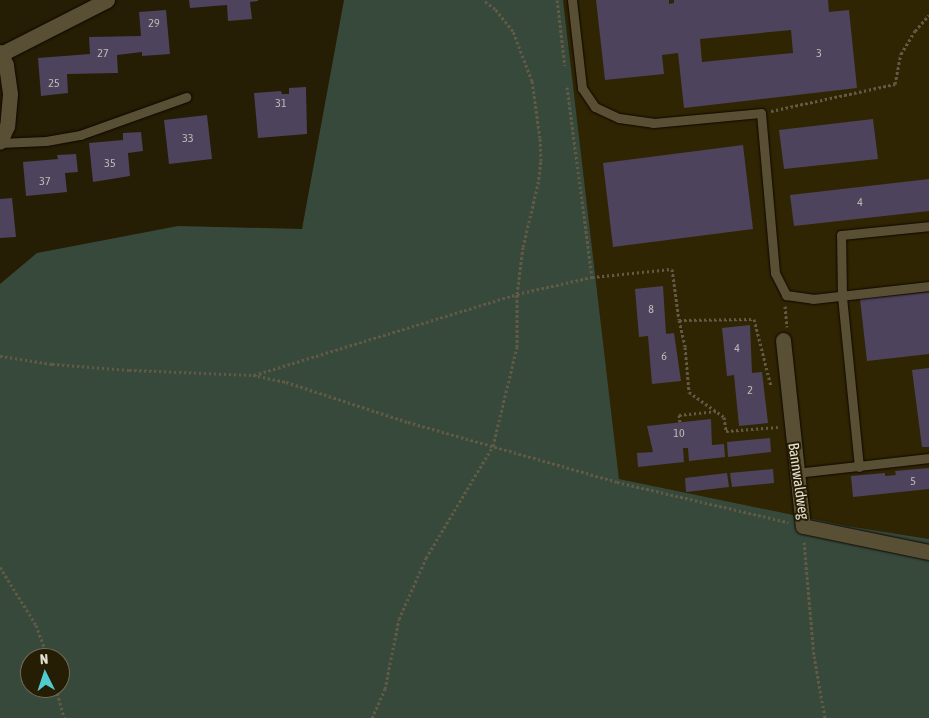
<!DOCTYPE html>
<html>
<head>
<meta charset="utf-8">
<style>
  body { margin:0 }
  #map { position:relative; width:929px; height:718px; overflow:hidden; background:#251d04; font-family:"Asap Condensed",sans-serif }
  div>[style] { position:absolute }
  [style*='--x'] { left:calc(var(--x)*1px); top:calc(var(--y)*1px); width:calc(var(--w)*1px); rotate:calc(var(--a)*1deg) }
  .built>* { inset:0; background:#302503 }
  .green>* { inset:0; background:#37493b }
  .building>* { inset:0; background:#4d435c }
  .path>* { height:3px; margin-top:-1.5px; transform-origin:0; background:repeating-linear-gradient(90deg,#625a45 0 2.5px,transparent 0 5px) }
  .roads { filter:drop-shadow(0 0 1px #0e0700) drop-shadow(0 0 1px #0e0700) }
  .lane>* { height:9px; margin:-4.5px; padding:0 4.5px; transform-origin:4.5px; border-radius:4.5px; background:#584f34 }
  .street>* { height:15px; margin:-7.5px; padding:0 7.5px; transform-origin:7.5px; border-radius:7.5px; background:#584f34 }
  span { translate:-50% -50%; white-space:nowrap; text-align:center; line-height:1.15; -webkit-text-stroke:4px #251d04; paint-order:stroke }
  .number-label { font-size:12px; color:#bfb9b4 }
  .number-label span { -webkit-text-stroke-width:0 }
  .street-label { font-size:15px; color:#e5e0d1 }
  .north { position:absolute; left:20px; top:648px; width:50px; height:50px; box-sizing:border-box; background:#251d04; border:1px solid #726b56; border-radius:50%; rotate:356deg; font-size:14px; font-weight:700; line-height:20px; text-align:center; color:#e5e0d1 }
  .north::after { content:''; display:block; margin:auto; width:18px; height:22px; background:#52cdcd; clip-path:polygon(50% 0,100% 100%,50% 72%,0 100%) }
</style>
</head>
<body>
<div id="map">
  <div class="built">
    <div style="clip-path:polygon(563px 0,929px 0,929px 539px,847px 526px,619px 479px)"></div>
  </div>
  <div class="green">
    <div style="clip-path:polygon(evenodd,344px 0,563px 0,619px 479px,847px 526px,929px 539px,929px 718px,0 718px,0 284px,37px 253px,178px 226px,302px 229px,344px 0,30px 658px,60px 658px,60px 688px,30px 688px,30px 658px)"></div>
  </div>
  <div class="building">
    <div style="clip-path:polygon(189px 0,258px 0,258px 1px,250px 2px,252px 19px,228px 21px,227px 5px,190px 8px)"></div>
    <div style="clip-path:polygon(evenodd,596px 0,669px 0,669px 4px,674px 3px,674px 0,828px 0,829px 12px,849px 10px,857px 88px,684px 108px,678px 53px,662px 55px,664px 74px,605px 80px,596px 0,791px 30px,793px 53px,702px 62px,700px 39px,791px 30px)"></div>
    <div style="clip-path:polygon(166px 10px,170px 54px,142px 56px,142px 52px,117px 55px,118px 73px,67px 74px,68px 93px,41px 96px,38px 58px,90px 54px,89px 37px,141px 36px,139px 12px)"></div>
    <div style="clip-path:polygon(306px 87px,307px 134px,258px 138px,254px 93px,281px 91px,282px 94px,289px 94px,289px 88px)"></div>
    <div style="clip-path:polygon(207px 115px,212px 159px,169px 164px,164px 120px)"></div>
    <div style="clip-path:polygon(873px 119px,878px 159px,784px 169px,779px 130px)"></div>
    <div style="clip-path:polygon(141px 132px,143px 151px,128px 153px,130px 176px,93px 182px,89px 143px,123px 140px,123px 133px)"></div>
    <div style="clip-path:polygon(743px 145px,753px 229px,613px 247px,603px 163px)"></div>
    <div style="clip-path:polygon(76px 154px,78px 172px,65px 173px,67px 192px,26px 196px,23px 162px,58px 159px,57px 155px)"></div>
    <div style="clip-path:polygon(929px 179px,929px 211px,794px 226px,790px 195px)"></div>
    <div style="clip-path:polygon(12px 198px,16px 237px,0 238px,0 199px)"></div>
    <div style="clip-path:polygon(663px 286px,666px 334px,674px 333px,681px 381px,652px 384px,648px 336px,639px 337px,635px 289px)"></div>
    <div style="clip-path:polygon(929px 292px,929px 354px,867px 361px,860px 299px)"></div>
    <div style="clip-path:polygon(750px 325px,752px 373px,762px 372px,768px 423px,739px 426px,734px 375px,727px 376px,722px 328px)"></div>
    <div style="clip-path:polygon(929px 368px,929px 447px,922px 447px,912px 370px)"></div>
    <div style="clip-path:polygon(711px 419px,712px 445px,724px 444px,725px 457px,689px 461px,688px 448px,683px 448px,684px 462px,638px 467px,637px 453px,653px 452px,647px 426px)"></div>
    <div style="clip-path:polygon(770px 438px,771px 452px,728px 457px,727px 442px)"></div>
    <div style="clip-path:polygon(929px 468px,929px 489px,853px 497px,851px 476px,885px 473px,885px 476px,896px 475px,895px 471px)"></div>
    <div style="clip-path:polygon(773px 469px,774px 483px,732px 487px,730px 473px)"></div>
    <div style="clip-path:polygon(727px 473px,729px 487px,686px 492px,685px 478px)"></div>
  </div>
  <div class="path">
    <div style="--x:557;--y:0;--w:66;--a:83.1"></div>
    <div style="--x:567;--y:87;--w:192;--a:82.5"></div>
    <div style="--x:771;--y:111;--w:127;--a:-12.3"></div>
    <div style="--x:895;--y:84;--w:31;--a:-79"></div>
    <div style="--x:901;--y:54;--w:27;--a:-59"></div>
    <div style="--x:915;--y:31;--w:21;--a:-49"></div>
    <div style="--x:785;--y:306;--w:21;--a:85"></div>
    <div style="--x:679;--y:320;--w:75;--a:-0.8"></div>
    <div style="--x:754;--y:319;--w:69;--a:75.8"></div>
    <div style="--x:0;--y:356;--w:53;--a:8.7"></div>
    <div style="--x:52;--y:364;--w:77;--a:4.5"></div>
    <div style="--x:129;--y:370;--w:124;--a:2.3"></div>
    <div style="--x:253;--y:375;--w:34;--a:12"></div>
    <div style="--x:286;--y:382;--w:128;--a:18.2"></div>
    <div style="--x:408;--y:422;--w:217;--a:16"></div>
    <div style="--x:617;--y:482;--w:176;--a:13.2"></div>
    <div style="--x:254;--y:375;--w:275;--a:-17.1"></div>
    <div style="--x:517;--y:294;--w:77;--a:-12.8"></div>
    <div style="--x:592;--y:277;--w:80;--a:-5.7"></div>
    <div style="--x:672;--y:269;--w:51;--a:82.2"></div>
    <div style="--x:679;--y:320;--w:28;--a:77"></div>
    <div style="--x:685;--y:347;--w:45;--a:84.9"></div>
    <div style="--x:689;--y:392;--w:43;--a:35.5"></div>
    <div style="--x:724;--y:417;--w:14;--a:82"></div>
    <div style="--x:726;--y:431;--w:52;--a:-4.4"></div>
    <div style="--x:680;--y:422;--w:7;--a:-98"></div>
    <div style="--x:679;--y:415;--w:37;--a:-6"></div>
    <div style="--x:804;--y:542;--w:114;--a:85"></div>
    <div style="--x:814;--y:656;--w:63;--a:79.9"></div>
    <div style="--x:0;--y:567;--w:68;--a:58.2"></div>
    <div style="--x:36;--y:625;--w:35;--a:70"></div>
    <div style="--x:56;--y:688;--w:31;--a:75"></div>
    <div style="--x:372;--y:718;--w:32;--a:-66"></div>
    <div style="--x:385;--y:689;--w:71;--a:-78.7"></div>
    <div style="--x:399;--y:619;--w:67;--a:-66.1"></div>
    <div style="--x:426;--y:558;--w:131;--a:-59.1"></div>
    <div style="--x:493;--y:446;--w:102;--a:-76.4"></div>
    <div style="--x:517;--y:347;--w:53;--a:-90"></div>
    <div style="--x:517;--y:294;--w:47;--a:-82.7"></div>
    <div style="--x:523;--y:247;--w:65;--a:-76.6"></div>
    <div style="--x:538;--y:184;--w:23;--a:-83"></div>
    <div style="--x:541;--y:161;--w:23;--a:-92"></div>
    <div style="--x:540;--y:138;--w:58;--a:-98"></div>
    <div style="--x:532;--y:81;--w:53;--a:-110.8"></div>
    <div style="--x:513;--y:31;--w:28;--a:-129"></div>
    <div style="--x:495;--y:9;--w:15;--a:-143"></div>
  </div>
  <div class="roads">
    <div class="lane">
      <div style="--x:572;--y:0;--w:89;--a:83.5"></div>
      <div style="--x:582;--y:88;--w:23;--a:56"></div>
      <div style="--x:595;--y:107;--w:26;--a:25"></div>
      <div style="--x:619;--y:118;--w:34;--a:8"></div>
      <div style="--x:653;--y:123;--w:108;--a:-5.3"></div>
      <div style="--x:761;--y:113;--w:161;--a:85"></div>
      <div style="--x:775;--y:273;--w:25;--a:63"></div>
      <div style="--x:786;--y:295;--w:27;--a:8"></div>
      <div style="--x:813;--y:299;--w:117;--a:-6.4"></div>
      <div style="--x:0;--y:143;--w:46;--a:-2.5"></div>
      <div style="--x:46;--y:141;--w:35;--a:-10"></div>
      <div style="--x:80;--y:135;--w:113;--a:-19.7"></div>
      <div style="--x:859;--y:467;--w:172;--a:-95.7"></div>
      <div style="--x:842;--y:296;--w:61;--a:-90.9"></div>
      <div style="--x:841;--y:235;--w:88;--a:-5.8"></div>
      <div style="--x:796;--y:473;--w:134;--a:-6.4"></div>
    </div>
    <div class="street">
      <div style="--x:0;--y:52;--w:14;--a:65"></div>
      <div style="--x:6;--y:65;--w:29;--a:82"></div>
      <div style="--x:10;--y:94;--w:32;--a:95"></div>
      <div style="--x:7;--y:126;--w:17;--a:114"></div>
      <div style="--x:1;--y:54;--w:119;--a:-27"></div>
      <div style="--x:783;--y:340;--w:187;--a:83.9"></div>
      <div style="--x:803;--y:526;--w:129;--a:11.7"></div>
    </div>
  </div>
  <div class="number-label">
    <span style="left:154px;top:24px">29</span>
    <span style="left:103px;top:54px">27</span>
    <span style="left:819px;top:54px">3</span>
    <span style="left:54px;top:84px">25</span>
    <span style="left:281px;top:104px">31</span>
    <span style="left:188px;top:139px">33</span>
    <span style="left:110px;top:164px">35</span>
    <span style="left:45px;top:182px">37</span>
    <span style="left:860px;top:203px">4</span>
    <span style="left:651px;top:310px">8</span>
    <span style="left:737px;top:349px">4</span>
    <span style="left:664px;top:357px">6</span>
    <span style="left:750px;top:391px">2</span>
    <span style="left:679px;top:434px">10</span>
    <span style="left:913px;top:482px">5</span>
  </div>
  <div class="street-label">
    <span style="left:799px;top:481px;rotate:82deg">Bannwaldweg</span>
  </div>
  <div class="north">N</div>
</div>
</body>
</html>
